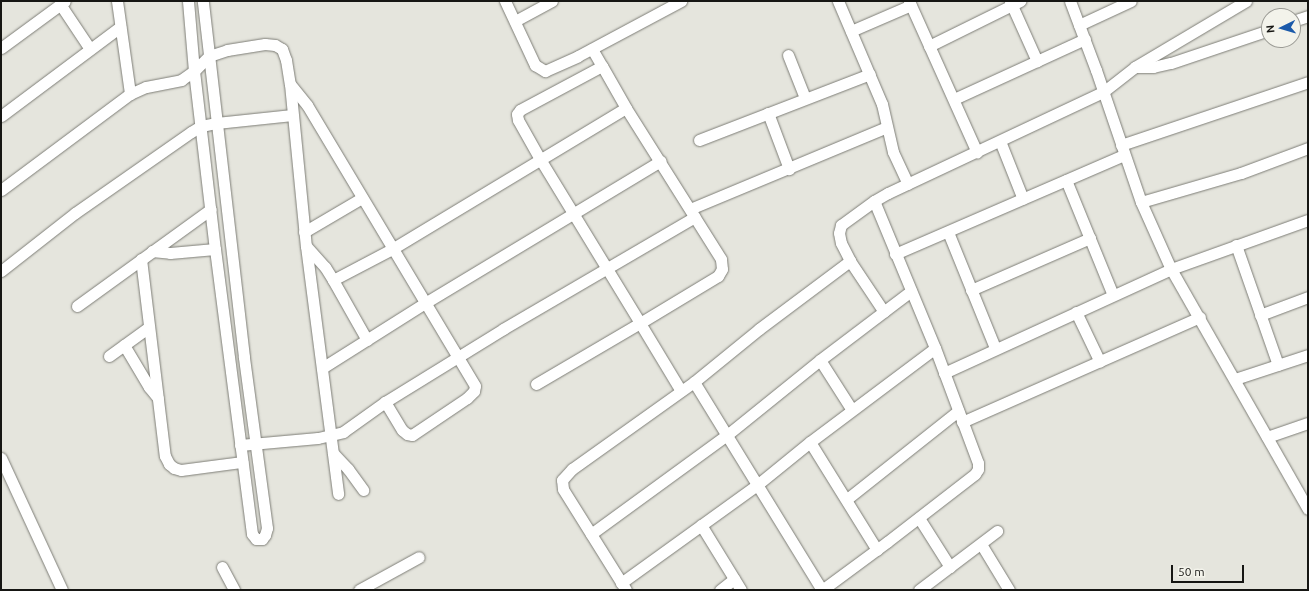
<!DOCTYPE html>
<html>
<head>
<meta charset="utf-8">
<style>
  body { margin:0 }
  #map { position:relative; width:1309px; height:591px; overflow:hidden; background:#e5e5dd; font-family:Ubuntu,sans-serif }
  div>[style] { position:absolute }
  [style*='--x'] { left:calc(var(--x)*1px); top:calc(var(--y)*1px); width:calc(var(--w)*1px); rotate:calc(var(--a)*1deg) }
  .roads { filter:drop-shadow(0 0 1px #7d7d76) drop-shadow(0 0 1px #7d7d76) }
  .minor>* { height:11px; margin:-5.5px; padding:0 5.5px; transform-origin:5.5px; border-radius:5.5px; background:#fff }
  span { translate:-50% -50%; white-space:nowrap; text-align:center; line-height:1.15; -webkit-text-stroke:3px #f3f3eb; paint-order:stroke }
  .frame { position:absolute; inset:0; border:2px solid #161613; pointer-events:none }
  .north { position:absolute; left:1261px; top:8px; width:40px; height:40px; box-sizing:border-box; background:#f3f3eb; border:1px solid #9b9b95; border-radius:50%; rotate:265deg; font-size:11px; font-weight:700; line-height:16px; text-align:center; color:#161613 }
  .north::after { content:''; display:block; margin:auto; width:14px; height:18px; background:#1b5aaa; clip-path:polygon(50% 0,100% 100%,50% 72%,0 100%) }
  .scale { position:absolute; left:1171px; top:565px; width:73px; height:18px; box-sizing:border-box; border:2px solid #161613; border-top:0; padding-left:5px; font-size:12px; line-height:14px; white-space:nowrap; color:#161613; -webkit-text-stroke:3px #f3f3eb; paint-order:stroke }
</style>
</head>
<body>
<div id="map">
  <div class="roads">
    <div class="minor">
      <div style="--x:117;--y:1;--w:94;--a:82"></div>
      <div style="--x:188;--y:1;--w:70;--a:85.1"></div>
      <div style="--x:194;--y:71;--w:179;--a:83.3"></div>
      <div style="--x:215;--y:249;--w:287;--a:82.6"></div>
      <div style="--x:252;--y:534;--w:6;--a:51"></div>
      <div style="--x:256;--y:539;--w:6;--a:0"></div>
      <div style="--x:262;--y:539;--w:5;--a:-53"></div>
      <div style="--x:265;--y:535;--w:7;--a:-74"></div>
      <div style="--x:267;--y:528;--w:173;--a:-97.7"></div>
      <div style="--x:244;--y:357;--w:358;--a:-96.6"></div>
      <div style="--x:505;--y:1;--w:71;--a:64.9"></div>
      <div style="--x:535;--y:65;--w:12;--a:31"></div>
      <div style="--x:545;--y:71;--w:36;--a:-24"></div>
      <div style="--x:578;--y:56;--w:117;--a:-28.1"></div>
      <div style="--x:838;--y:1;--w:112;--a:66.9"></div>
      <div style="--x:882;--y:104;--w:49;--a:77.1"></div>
      <div style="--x:893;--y:152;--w:35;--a:65"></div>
      <div style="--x:909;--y:1;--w:166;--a:65.8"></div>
      <div style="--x:1010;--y:1;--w:66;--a:65.8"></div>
      <div style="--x:1070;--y:1;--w:74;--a:69.4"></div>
      <div style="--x:1096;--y:70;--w:139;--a:71.2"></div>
      <div style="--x:1141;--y:202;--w:73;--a:65.9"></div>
      <div style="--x:1171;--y:269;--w:276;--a:60.3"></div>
      <div style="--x:60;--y:4;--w:54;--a:56.3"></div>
      <div style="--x:515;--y:21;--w:42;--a:-28.4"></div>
      <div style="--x:1293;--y:21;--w:16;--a:-18"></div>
      <div style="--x:1079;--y:25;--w:57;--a:-24.8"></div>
      <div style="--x:851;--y:31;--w:65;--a:-23.4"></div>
      <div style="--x:929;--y:46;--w:102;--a:-26.3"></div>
      <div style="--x:1;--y:48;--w:79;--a:-36.3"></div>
      <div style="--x:592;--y:49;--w:20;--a:60"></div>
      <div style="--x:788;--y:55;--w:46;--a:68.4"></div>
      <div style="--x:1135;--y:67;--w:18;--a:0"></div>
      <div style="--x:1153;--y:67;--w:18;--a:-13"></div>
      <div style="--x:1171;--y:63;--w:103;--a:-18.6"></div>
      <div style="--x:290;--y:84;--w:27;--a:51"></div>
      <div style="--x:307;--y:105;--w:327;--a:59.1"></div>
      <div style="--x:475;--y:386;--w:5;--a:101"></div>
      <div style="--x:474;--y:391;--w:10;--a:135"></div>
      <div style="--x:467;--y:398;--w:66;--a:146.1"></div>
      <div style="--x:412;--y:435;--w:5;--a:-169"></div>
      <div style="--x:407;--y:434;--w:6;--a:-141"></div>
      <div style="--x:402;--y:430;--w:33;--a:-121"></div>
      <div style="--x:954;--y:99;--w:144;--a:-24.6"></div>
      <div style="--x:768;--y:113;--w:60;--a:69.4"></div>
      <div style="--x:1;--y:116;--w:149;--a:-36.8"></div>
      <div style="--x:699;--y:140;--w:183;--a:-21.1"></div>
      <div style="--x:1000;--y:141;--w:62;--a:68.4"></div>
      <div style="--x:1121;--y:145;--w:197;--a:-18.6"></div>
      <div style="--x:1066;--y:180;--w:124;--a:67.8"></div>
      <div style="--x:1;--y:190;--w:161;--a:-36.7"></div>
      <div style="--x:130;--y:94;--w:17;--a:-24"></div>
      <div style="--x:146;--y:87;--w:36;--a:-11"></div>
      <div style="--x:181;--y:80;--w:16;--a:-35"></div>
      <div style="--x:194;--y:71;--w:21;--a:-45"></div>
      <div style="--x:209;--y:56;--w:19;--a:-18"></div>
      <div style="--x:227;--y:50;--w:38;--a:-9"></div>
      <div style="--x:265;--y:44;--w:10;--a:6"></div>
      <div style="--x:275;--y:45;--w:8;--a:30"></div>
      <div style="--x:282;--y:49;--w:12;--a:70"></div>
      <div style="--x:286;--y:60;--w:24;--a:81"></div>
      <div style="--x:290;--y:84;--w:163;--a:84.4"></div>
      <div style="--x:306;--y:246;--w:250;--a:82.6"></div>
      <div style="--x:874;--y:201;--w:41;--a:144"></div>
      <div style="--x:841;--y:225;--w:8;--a:104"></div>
      <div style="--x:839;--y:233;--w:10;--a:79"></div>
      <div style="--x:841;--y:243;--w:20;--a:63"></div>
      <div style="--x:850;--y:261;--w:61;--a:56.3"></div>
      <div style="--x:1141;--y:202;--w:104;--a:-16.2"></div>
      <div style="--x:1241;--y:173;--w:72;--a:-20.5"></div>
      <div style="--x:690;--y:209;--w:213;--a:-22.6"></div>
      <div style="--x:304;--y:232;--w:67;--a:-30.4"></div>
      <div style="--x:948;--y:232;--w:125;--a:67.9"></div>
      <div style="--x:1236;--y:245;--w:127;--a:70.7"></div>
      <div style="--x:306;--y:246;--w:28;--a:48"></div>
      <div style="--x:325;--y:267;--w:15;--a:58"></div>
      <div style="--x:333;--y:280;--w:69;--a:60.5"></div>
      <div style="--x:152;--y:251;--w:18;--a:6"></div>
      <div style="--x:170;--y:253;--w:45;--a:-5.1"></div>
      <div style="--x:895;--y:254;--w:249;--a:-23.4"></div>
      <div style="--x:141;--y:259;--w:198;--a:83.1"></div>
      <div style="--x:165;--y:456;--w:9;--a:63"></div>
      <div style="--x:169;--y:464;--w:6;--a:39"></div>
      <div style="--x:174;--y:468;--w:7;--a:16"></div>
      <div style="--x:181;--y:470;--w:62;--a:-7.5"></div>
      <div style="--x:1;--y:271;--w:94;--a:-38.1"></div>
      <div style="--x:75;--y:213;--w:141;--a:-34.9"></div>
      <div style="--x:191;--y:132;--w:12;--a:-31"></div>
      <div style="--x:201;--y:126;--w:16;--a:-11"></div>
      <div style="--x:217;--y:123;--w:75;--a:-6.1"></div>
      <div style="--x:333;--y:280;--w:67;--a:-27.7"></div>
      <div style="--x:392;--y:249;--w:273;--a:-31.1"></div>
      <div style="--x:971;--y:290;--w:130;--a:-23.6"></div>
      <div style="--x:77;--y:306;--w:165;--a:-35.9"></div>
      <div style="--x:1076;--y:312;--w:55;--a:64.4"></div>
      <div style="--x:1260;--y:315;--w:51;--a:-20.6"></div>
      <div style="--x:124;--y:345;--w:49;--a:59.2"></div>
      <div style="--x:149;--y:387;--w:14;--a:51"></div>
      <div style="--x:109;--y:356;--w:49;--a:-35.9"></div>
      <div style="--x:820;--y:360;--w:59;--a:57.4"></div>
      <div style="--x:322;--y:368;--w:122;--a:-32.3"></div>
      <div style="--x:425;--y:303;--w:275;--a:-31.1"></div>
      <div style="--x:944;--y:373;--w:250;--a:-24.6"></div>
      <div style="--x:1171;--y:269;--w:145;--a:-19.7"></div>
      <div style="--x:1235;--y:379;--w:77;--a:-18.2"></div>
      <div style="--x:694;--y:382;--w:244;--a:58.4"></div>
      <div style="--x:536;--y:384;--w:121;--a:-30.4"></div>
      <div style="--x:640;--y:323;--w:91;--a:-31.1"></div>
      <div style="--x:718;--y:276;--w:8;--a:-60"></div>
      <div style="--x:722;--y:269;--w:10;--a:-96"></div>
      <div style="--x:721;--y:259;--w:178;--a:-122.2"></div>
      <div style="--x:626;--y:108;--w:48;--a:-119.7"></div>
      <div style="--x:602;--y:66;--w:93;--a:151.8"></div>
      <div style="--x:520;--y:110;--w:5;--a:127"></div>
      <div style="--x:517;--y:114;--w:6;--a:81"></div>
      <div style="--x:518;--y:120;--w:45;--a:60.6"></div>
      <div style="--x:540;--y:159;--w:192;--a:58.6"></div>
      <div style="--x:640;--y:323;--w:79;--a:58.9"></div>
      <div style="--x:962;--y:422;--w:260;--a:-23.8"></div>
      <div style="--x:1267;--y:437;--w:43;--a:-18.9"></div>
      <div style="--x:810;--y:442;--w:127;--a:58.2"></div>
      <div style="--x:240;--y:445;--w:78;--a:-5.1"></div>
      <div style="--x:318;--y:438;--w:26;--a:-13"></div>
      <div style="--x:343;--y:432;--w:52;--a:-35.5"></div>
      <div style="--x:385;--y:402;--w:139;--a:-31.7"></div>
      <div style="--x:503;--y:329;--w:222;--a:-30.3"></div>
      <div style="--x:333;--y:453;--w:22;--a:47"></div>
      <div style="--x:348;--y:469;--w:26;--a:54"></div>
      <div style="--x:1;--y:458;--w:145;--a:65.2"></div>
      <div style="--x:847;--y:499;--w:142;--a:-38.4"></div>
      <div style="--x:919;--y:518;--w:58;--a:57.7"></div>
      <div style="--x:701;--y:525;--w:76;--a:58.4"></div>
      <div style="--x:591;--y:534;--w:168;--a:-36.1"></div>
      <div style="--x:727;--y:435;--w:119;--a:-38.9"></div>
      <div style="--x:820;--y:360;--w:114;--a:-37.2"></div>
      <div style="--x:981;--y:544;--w:54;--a:58.7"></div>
      <div style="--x:222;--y:567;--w:26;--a:62"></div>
      <div style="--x:621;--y:583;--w:168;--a:-35.8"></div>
      <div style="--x:757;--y:485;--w:68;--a:-39.1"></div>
      <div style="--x:810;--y:442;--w:156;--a:-36.9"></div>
      <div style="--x:359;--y:590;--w:68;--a:-28.8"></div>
      <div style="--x:626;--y:590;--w:119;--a:-122"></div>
      <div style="--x:563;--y:489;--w:9;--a:-96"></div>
      <div style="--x:562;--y:480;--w:15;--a:-48"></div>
      <div style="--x:572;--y:469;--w:150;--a:-35.5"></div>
      <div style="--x:694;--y:382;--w:84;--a:-39.2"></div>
      <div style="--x:759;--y:329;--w:114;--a:-36.8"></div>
      <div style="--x:720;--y:590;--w:18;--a:-38"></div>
      <div style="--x:822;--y:590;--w:81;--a:-36.4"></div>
      <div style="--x:887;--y:542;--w:111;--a:-37.7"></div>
      <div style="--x:975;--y:474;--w:6;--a:-59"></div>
      <div style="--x:978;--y:469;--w:6;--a:-90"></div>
      <div style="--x:978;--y:463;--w:123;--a:-110.5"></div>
      <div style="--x:935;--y:348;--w:159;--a:-112.5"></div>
      <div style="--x:874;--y:201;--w:16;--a:-30"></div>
      <div style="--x:888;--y:193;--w:238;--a:-25.2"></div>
      <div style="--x:1103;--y:92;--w:41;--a:-38"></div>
      <div style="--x:1135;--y:67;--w:129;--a:-30.7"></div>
      <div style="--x:919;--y:590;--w:98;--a:-37.1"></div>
    </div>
  </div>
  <div class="frame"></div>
  <div class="north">N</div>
  <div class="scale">50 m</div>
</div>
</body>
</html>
